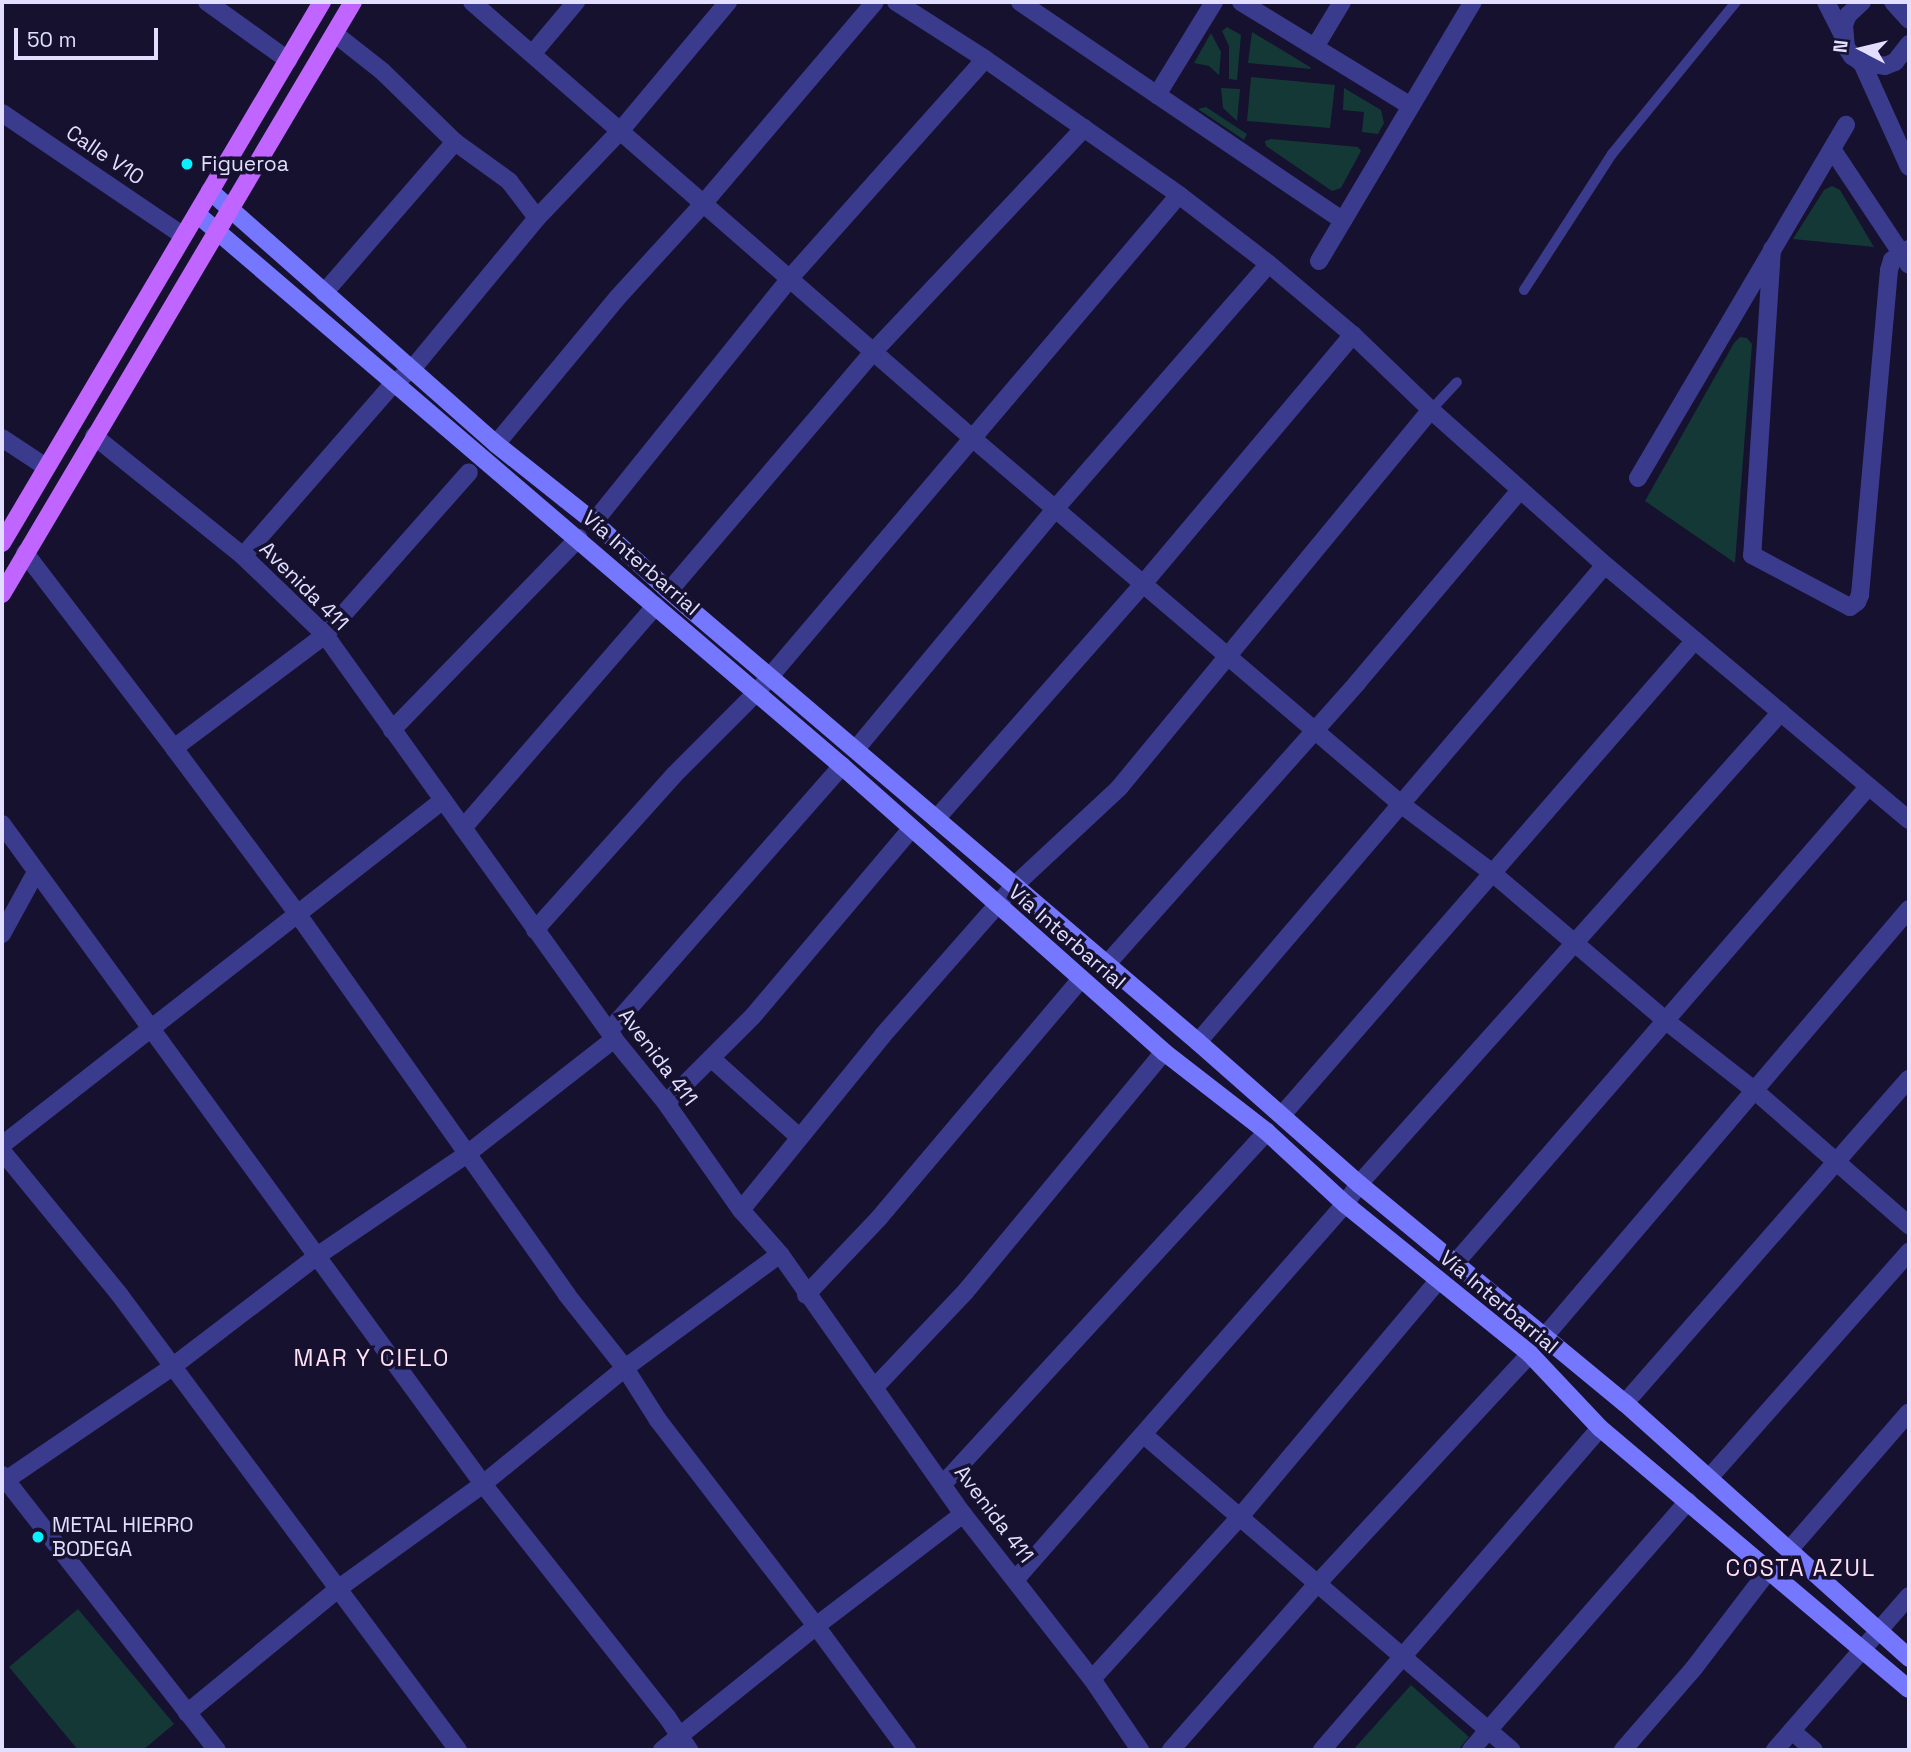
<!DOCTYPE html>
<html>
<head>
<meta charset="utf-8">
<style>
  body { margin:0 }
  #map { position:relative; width:1911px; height:1752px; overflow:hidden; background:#15112e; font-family:"Space Grotesk",sans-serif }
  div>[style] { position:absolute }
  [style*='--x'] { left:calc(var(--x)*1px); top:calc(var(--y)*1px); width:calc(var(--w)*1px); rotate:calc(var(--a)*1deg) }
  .green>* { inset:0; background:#143836 }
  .service>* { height:10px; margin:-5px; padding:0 5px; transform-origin:5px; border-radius:5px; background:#3b3b8e }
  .minor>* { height:18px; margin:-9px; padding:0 9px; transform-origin:9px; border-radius:9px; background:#3b3b8e }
  .secondary>* { height:18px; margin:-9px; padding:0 9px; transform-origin:9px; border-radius:9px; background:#7577ff }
  .primary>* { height:18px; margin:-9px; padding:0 9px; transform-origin:9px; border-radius:9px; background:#c065ff }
  .dots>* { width:19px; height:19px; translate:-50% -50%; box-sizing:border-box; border:4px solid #15112e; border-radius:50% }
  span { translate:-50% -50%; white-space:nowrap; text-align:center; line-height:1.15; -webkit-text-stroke:7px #15112e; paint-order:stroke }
  .street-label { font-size:21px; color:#e1deff }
  .poi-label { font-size:21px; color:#e1deff }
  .left { translate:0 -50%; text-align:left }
  .neighbourhood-label { font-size:23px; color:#ffe0f5; letter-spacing:2px }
  .frame { position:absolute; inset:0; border:4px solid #e1deff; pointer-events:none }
  .north { position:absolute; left:1827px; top:14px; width:70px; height:70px; -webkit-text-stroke:5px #15112e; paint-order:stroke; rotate:277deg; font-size:19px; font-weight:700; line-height:28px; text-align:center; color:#e1deff }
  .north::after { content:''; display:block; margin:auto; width:24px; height:32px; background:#e1deff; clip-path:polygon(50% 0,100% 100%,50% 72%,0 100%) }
  .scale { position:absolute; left:14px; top:28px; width:144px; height:32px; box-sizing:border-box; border:4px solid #e1deff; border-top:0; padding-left:9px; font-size:21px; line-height:24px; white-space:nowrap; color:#e1deff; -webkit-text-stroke:5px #15112e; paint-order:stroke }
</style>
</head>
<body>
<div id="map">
  <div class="green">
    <div style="clip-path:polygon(1227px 27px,1241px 35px,1237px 80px,1229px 79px,1229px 46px,1222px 31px)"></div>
    <div style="clip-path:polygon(1252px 32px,1310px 67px,1311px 69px,1248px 63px)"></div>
    <div style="clip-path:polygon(1211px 33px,1221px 52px,1219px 75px,1209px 66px,1194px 63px)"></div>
    <div style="clip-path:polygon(1251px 77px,1335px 85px,1330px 128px,1247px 121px)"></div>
    <div style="clip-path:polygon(1221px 88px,1240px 89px,1237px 121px,1223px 108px)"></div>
    <div style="clip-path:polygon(1344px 88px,1381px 110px,1384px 123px,1378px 134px,1362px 132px,1364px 112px,1343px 110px)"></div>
    <div style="clip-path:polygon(1206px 107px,1247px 134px,1244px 140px,1198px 109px)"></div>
    <div style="clip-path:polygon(1271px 139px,1358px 147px,1361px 151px,1341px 188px,1332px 191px,1266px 146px,1265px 141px)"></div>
    <div style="clip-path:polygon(1832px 186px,1840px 190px,1874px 247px,1793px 239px,1824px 190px)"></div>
    <div style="clip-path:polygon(1740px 337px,1747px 338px,1752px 344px,1735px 563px,1645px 501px,1734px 343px)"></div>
    <div style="clip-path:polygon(78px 1609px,174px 1724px,143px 1750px,78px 1750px,9px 1667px)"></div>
    <div style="clip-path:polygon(1411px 1685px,1469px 1737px,1458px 1750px,1353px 1750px)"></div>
  </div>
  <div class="service">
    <div style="--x:1524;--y:290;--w:162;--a:-57.1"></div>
    <div style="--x:1612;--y:154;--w:196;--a:-50.8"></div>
    <div style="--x:1431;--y:410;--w:38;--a:-47"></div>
  </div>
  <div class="minor">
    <div style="--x:207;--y:2;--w:100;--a:35.6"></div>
    <div style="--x:472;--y:2;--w:662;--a:41.08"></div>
    <div style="--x:971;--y:437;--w:567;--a:40.49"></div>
    <div style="--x:1402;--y:805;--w:110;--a:36.9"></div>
    <div style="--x:1490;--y:871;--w:231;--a:40.4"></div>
    <div style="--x:1666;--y:1021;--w:112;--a:38.1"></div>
    <div style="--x:1754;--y:1090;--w:206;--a:41.1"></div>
    <div style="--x:896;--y:2;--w:106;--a:32.6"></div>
    <div style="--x:985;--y:59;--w:237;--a:35"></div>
    <div style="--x:1179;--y:195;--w:113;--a:37.5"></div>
    <div style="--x:1269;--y:264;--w:110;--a:40.2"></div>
    <div style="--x:1353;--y:335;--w:108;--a:43.9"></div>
    <div style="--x:1431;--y:410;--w:233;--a:41.7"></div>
    <div style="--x:1605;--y:565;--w:397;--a:40"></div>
    <div style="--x:1020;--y:2;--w:390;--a:34.1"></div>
    <div style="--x:1241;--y:2;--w:199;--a:31.5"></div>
    <div style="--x:1826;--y:2;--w:38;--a:63"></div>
    <div style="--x:1862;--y:2;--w:19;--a:137"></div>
    <div style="--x:1848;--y:15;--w:11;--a:112"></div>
    <div style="--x:1844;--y:25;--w:22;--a:85"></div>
    <div style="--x:1846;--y:47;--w:11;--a:56"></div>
    <div style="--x:1852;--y:56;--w:12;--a:35"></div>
    <div style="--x:1862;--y:63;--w:23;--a:7"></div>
    <div style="--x:1885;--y:66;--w:11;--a:-22"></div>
    <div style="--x:1895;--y:62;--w:23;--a:-52"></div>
    <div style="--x:1893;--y:2;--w:24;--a:48"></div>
    <div style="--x:335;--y:34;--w:60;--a:38.2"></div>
    <div style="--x:382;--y:71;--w:102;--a:44.2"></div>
    <div style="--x:455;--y:142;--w:67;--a:35.8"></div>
    <div style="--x:509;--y:181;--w:46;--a:52.9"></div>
    <div style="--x:1315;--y:47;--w:52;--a:-59"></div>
    <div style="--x:533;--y:53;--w:67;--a:-49.9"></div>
    <div style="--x:1862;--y:63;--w:114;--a:65.7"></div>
    <div style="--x:1157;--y:95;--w:109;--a:-58.5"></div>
    <div style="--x:2;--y:113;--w:217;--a:34.1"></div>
    <div style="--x:1832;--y:149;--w:139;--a:56.4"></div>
    <div style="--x:1772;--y:249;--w:307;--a:93.7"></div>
    <div style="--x:1752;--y:555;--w:111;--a:28"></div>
    <div style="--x:1850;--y:607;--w:9;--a:-36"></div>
    <div style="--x:1857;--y:602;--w:8;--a:-67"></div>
    <div style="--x:1860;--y:595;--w:326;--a:-84.9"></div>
    <div style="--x:1889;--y:270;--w:10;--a:-73"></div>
    <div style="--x:1892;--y:260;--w:20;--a:-33"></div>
    <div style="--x:1319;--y:261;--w:301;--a:-59.3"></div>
    <div style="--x:324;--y:293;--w:200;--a:-49.1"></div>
    <div style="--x:94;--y:436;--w:191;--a:38.8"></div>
    <div style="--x:243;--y:556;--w:114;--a:43.9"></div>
    <div style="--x:325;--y:635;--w:497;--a:54.4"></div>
    <div style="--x:614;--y:1039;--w:82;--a:50.9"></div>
    <div style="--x:666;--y:1103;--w:131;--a:55"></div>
    <div style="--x:741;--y:1210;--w:59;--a:48.4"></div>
    <div style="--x:780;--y:1254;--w:318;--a:54.9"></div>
    <div style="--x:963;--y:1514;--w:209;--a:52"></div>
    <div style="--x:1092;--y:1679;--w:86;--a:55.9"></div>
    <div style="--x:2;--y:438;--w:53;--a:33.4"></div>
    <div style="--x:496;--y:444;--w:191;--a:-50.3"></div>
    <div style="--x:618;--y:297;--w:126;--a:-47.6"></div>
    <div style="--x:703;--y:204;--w:265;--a:-49.6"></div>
    <div style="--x:1638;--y:478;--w:410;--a:-59.5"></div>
    <div style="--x:594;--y:522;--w:313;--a:-51.2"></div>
    <div style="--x:790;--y:278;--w:293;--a:-48.3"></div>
    <div style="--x:25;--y:553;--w:245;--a:52.6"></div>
    <div style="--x:174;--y:748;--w:189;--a:-36.8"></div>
    <div style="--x:325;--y:635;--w:217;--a:-48.5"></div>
    <div style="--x:243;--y:556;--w:230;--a:-48.9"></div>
    <div style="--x:394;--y:383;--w:24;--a:-38"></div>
    <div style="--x:413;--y:368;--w:195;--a:-50.4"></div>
    <div style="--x:537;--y:218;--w:122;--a:-46.3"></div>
    <div style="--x:621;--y:130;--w:167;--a:-50.1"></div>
    <div style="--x:669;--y:591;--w:317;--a:-49.5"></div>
    <div style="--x:875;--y:350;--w:305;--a:-46.7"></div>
    <div style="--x:392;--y:730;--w:268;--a:-45.8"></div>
    <div style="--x:174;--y:748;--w:209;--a:53.3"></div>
    <div style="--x:299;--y:916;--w:464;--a:54.7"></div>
    <div style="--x:567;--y:1295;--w:93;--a:51.5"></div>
    <div style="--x:625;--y:1368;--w:62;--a:57.6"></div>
    <div style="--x:658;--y:1420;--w:260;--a:52.5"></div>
    <div style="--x:816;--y:1626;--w:154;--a:53.7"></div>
    <div style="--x:856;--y:749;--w:312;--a:-50.3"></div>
    <div style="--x:1055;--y:509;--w:325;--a:-48.9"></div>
    <div style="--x:936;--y:819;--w:313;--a:-48.6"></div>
    <div style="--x:1143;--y:584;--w:326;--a:-49.9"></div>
    <div style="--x:2;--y:824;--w:817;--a:53.92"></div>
    <div style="--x:483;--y:1484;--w:297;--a:51.7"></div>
    <div style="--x:667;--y:1717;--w:40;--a:56"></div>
    <div style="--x:463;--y:828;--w:294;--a:-49.1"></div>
    <div style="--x:535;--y:930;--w:208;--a:-48.1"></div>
    <div style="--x:674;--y:775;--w:116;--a:-45"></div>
    <div style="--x:756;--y:693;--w:653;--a:-49.66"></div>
    <div style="--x:2;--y:934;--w:71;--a:-61.3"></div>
    <div style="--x:1106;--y:965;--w:378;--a:-48.3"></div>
    <div style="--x:1357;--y:683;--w:253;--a:-49.8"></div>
    <div style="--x:609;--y:1031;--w:353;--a:-48.7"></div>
    <div style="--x:1198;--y:1042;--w:627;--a:-49.53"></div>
    <div style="--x:711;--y:1058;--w:118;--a:41.9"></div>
    <div style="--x:666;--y:1103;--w:123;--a:-45"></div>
    <div style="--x:753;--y:1016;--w:245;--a:-49.8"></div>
    <div style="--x:1282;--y:1115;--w:629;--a:-48.99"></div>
    <div style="--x:2;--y:1145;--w:559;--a:-38.02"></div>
    <div style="--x:2;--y:1151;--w:185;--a:50.7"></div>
    <div style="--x:119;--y:1294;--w:568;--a:53.37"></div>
    <div style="--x:741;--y:1210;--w:225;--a:-50.9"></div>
    <div style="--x:883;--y:1035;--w:198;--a:-48.7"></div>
    <div style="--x:1014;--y:886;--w:144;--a:-43"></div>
    <div style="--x:1119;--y:788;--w:490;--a:-50.5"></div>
    <div style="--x:1457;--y:1261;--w:627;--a:-49.07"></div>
    <div style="--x:806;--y:1295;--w:106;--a:-46.5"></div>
    <div style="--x:879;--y:1218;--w:313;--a:-49.8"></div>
    <div style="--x:1545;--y:1336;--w:561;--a:-49.55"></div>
    <div style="--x:875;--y:1387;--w:132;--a:-46.5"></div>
    <div style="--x:966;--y:1291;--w:310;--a:-50.4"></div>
    <div style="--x:1625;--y:1403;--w:431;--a:-48.8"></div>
    <div style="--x:1144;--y:1435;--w:484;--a:40.6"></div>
    <div style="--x:2;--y:1475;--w:349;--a:52"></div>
    <div style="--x:1709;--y:1478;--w:302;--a:-48.5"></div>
    <div style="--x:6;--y:1480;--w:201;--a:-34.2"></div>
    <div style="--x:172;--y:1367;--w:183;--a:-37.4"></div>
    <div style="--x:317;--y:1256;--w:181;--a:-34.2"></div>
    <div style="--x:467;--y:1154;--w:187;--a:-38"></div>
    <div style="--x:943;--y:1484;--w:478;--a:-47.4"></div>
    <div style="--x:1790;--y:1549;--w:181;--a:-49"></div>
    <div style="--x:1015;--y:1580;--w:500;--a:-48.73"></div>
    <div style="--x:1345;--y:1204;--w:24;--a:-55"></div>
    <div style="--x:1359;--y:1184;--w:633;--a:-48.2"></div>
    <div style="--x:1092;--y:1679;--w:218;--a:-47.6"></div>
    <div style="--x:1239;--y:1518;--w:309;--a:-50"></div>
    <div style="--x:187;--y:1713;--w:197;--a:-39.4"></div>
    <div style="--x:339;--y:1588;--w:178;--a:-35.8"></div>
    <div style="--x:483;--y:1484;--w:183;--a:-39.2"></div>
    <div style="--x:625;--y:1368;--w:192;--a:-36.3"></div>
    <div style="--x:1792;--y:1731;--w:29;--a:41"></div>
    <div style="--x:662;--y:1750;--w:198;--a:-38.8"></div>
    <div style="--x:816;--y:1626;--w:185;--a:-37.3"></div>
    <div style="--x:1171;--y:1750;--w:221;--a:-48.7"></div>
    <div style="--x:1317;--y:1584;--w:313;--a:-47.2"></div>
    <div style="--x:1322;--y:1750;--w:425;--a:-49.2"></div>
    <div style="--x:1471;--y:1750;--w:330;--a:-48.9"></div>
    <div style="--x:1623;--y:1750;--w:108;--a:-49.1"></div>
    <div style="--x:1694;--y:1668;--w:123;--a:-52.6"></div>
    <div style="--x:1775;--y:1750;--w:204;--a:-49"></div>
  </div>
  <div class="secondary">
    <div style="--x:210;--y:191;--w:382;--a:41.5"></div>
    <div style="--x:496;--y:444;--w:125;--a:38.5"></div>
    <div style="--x:594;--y:522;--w:102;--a:42.6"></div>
    <div style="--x:669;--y:591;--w:695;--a:40.45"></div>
    <div style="--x:1198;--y:1042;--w:215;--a:41.4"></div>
    <div style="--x:1359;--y:1184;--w:345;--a:39.5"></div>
    <div style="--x:1625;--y:1403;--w:382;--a:41.9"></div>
    <div style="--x:197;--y:214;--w:849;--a:40.56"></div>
    <div style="--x:842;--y:766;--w:431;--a:41.6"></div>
    <div style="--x:1164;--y:1052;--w:130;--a:37.8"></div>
    <div style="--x:1267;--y:1132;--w:106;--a:42.7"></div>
    <div style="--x:1345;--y:1204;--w:238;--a:39"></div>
    <div style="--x:1530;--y:1354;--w:102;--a:46.6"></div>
    <div style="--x:1600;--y:1428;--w:404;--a:40.2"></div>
  </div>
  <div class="primary">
    <div style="--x:2;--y:543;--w:629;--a:-59.4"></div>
    <div style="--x:2;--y:594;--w:688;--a:-59.34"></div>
  </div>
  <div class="dots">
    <div style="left:187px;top:164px;background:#0af0ff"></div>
    <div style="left:38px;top:1537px;background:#0af0ff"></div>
  </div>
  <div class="street-label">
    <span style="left:105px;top:155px;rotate:34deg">Calle V10</span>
    <span style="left:641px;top:563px;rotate:41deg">Vía Interbarrial</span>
    <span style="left:304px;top:586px;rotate:45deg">Avenida 411</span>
    <span style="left:1067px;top:937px;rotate:41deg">Vía Interbarrial</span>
    <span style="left:658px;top:1057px;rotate:53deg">Avenida 411</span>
    <span style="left:1499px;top:1302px;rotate:40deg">Vía Interbarrial</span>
    <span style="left:994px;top:1514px;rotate:53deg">Avenida 411</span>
  </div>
  <div class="poi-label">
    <span class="left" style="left:201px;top:164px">Figueroa</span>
    <span class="left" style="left:52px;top:1537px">METAL HIERRO<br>BODEGA</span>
  </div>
  <div class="neighbourhood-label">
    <span style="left:372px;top:1358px">MAR Y CIELO</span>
    <span style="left:1801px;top:1568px">COSTA AZUL</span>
  </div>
  <div class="frame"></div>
  <div class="north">N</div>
  <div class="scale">50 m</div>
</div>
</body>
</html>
